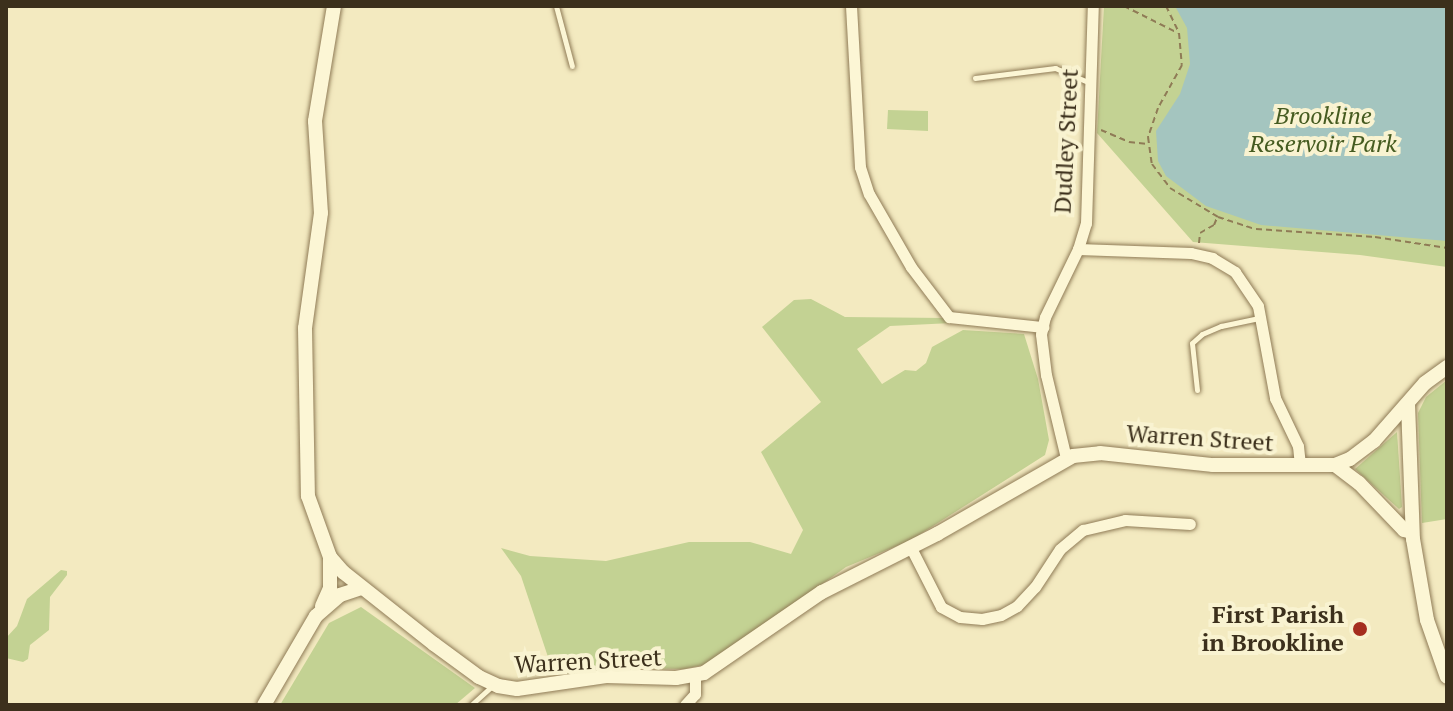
<!DOCTYPE html>
<html>
<head>
<meta charset="utf-8">
<style>
  body { margin:0 }
  #map { position:relative; width:1453px; height:711px; overflow:hidden; background:#f3eac0; font-family:"PT Serif",serif }
  div>[style] { position:absolute }
  [style*='--x'] { left:calc(var(--x)*1px); top:calc(var(--y)*1px); width:calc(var(--w)*1px); rotate:calc(var(--a)*1deg) }
  .green>* { inset:0; background:#c3d293 }
  .water>* { inset:0; background:#a4c5bf }
  .path>* { height:2px; margin-top:-1px; transform-origin:0; background:repeating-linear-gradient(90deg,#8f7b56 0 6px,transparent 0 10px) }
  .roads { filter:drop-shadow(0 0 2px #8f7b56) drop-shadow(0 0 2px #8f7b56) }
  .lane>* { height:5px; margin:-2.5px; padding:0 2.5px; transform-origin:2.5px; border-radius:2.5px; background:#fcf6d5 }
  .street>* { height:11px; margin:-5.5px; padding:0 5.5px; transform-origin:5.5px; border-radius:5.5px; background:#fcf6d5 }
  .secondary>* { height:14px; margin:-7px; padding:0 7px; transform-origin:7px; border-radius:7px; background:#fcf6d5 }
  .dots>* { width:22px; height:22px; translate:-50% -50%; box-sizing:border-box; border:4px solid #f9f3d1; border-radius:50% }
  span { translate:-50% -50%; white-space:nowrap; text-align:center; line-height:1.15; -webkit-text-stroke:8px #f9f3d1; paint-order:stroke }
  .park-label { font-size:24px; color:#455b20; font-style:italic }
  .street-label { font-size:24px; color:#3c301c }
  .poi-label { font-size:24px; color:#3c301c; font-weight:700 }
  .right { translate:-100% -50%; text-align:right }
  .frame { position:absolute; inset:0; border:8px solid #3c301c; pointer-events:none }
</style>
</head>
<body>
<div id="map">
  <div class="green">
    <div style="clip-path:polygon(1104px 6px,1447px 6px,1447px 267px,1360px 255px,1193px 242px,1097px 133px)"></div>
    <div style="clip-path:polygon(888px 110px,928px 111px,928px 131px,887px 129px)"></div>
    <div style="clip-path:polygon(811px 299px,845px 317px,945px 318px,952px 323px,890px 326px,857px 349px,882px 384px,905px 370px,916px 371px,926px 363px,932px 347px,963px 330px,1024px 334px,1038px 379px,1049px 440px,1045px 455px,911px 540px,846px 567px,712px 663px,684px 669px,633px 668px,554px 675px,521px 576px,501px 548px,530px 556px,606px 561px,689px 542px,750px 542px,791px 554px,803px 530px,761px 452px,821px 402px,762px 327px,794px 300px)"></div>
    <div style="clip-path:polygon(1447px 380px,1447px 519px,1422px 523px,1418px 413px,1426px 397px)"></div>
    <div style="clip-path:polygon(1397px 432px,1402px 507px,1399px 509px,1355px 469px)"></div>
    <div style="clip-path:polygon(61px 570px,67px 571px,67px 575px,50px 597px,49px 630px,30px 645px,28px 659px,23px 662px,6px 658px,6px 638px,17px 626px,27px 599px)"></div>
    <div style="clip-path:polygon(361px 607px,475px 688px,455px 705px,280px 705px,329px 623px)"></div>
  </div>
  <div class="water">
    <div style="clip-path:polygon(1175px 6px,1447px 6px,1447px 241px,1261px 225px,1206px 206px,1166px 176px,1158px 161px,1156px 131px,1180px 94px,1190px 64px,1187px 28px)"></div>
  </div>
  <div class="path">
    <div style="--x:1124;--y:6;--w:60;--a:26.6"></div>
    <div style="--x:1166;--y:6;--w:30;--a:64"></div>
    <div style="--x:1179;--y:33;--w:32;--a:85"></div>
    <div style="--x:1182;--y:65;--w:49;--a:119.2"></div>
    <div style="--x:1158;--y:108;--w:31;--a:109"></div>
    <div style="--x:1148;--y:137;--w:27;--a:82"></div>
    <div style="--x:1152;--y:164;--w:30;--a:53"></div>
    <div style="--x:1170;--y:188;--w:56;--a:31.1"></div>
    <div style="--x:1218;--y:217;--w:40;--a:18"></div>
    <div style="--x:1256;--y:229;--w:119;--a:3.8"></div>
    <div style="--x:1375;--y:237;--w:73;--a:8.7"></div>
    <div style="--x:1101;--y:130;--w:30;--a:23"></div>
    <div style="--x:1129;--y:142;--w:19;--a:6"></div>
    <div style="--x:1199;--y:243;--w:10;--a:-84"></div>
    <div style="--x:1200;--y:233;--w:16;--a:-30"></div>
    <div style="--x:1214;--y:225;--w:8;--a:-67"></div>
  </div>
  <div class="roads">
    <div class="lane">
      <div style="--x:556;--y:6;--w:62;--a:75.1"></div>
      <div style="--x:975;--y:78;--w:81;--a:-7.1"></div>
      <div style="--x:1055;--y:68;--w:39;--a:23"></div>
      <div style="--x:1197;--y:390;--w:47;--a:-96.1"></div>
      <div style="--x:1192;--y:343;--w:13;--a:-42"></div>
      <div style="--x:1202;--y:334;--w:21;--a:-23"></div>
      <div style="--x:1221;--y:326;--w:40;--a:-12"></div>
      <div style="--x:471;--y:705;--w:30;--a:-42"></div>
    </div>
    <div class="street">
      <div style="--x:851;--y:6;--w:161;--a:86.8"></div>
      <div style="--x:860;--y:167;--w:28;--a:72"></div>
      <div style="--x:869;--y:194;--w:84;--a:60.1"></div>
      <div style="--x:911;--y:267;--w:63;--a:52.8"></div>
      <div style="--x:949;--y:317;--w:95;--a:6.1"></div>
      <div style="--x:1078;--y:249;--w:113;--a:2"></div>
      <div style="--x:1191;--y:253;--w:22;--a:13"></div>
      <div style="--x:1212;--y:258;--w:27;--a:31"></div>
      <div style="--x:1235;--y:272;--w:41;--a:55.9"></div>
      <div style="--x:1258;--y:306;--w:94;--a:79.5"></div>
      <div style="--x:1275;--y:398;--w:53;--a:64.4"></div>
      <div style="--x:1298;--y:446;--w:19;--a:84"></div>
      <div style="--x:1066;--y:458;--w:85;--a:-103.5"></div>
      <div style="--x:1046;--y:375;--w:41;--a:-97"></div>
      <div style="--x:1041;--y:334;--w:17;--a:-77"></div>
      <div style="--x:1045;--y:317;--w:76;--a:-64.1"></div>
      <div style="--x:1078;--y:249;--w:27;--a:-73"></div>
      <div style="--x:1086;--y:223;--w:217;--a:-88.2"></div>
      <div style="--x:911;--y:548;--w:66;--a:63"></div>
      <div style="--x:941;--y:607;--w:21;--a:28"></div>
      <div style="--x:960;--y:617;--w:22;--a:5"></div>
      <div style="--x:982;--y:619;--w:19;--a:-12"></div>
      <div style="--x:1001;--y:615;--w:18;--a:-29"></div>
      <div style="--x:1017;--y:606;--w:26;--a:-47"></div>
      <div style="--x:1035;--y:587;--w:45;--a:-56.7"></div>
      <div style="--x:1060;--y:549;--w:30;--a:-40"></div>
      <div style="--x:1083;--y:530;--w:43;--a:-13.4"></div>
      <div style="--x:1125;--y:520;--w:65;--a:3.5"></div>
      <div style="--x:685;--y:705;--w:15;--a:-48"></div>
      <div style="--x:695;--y:694;--w:19;--a:-90"></div>
    </div>
    <div class="secondary">
      <div style="--x:334;--y:6;--w:117;--a:99.4"></div>
      <div style="--x:315;--y:121;--w:92;--a:86.3"></div>
      <div style="--x:321;--y:213;--w:116;--a:97.9"></div>
      <div style="--x:305;--y:328;--w:168;--a:89"></div>
      <div style="--x:308;--y:496;--w:65;--a:70.2"></div>
      <div style="--x:330;--y:557;--w:20;--a:49"></div>
      <div style="--x:343;--y:572;--w:116;--a:38.4"></div>
      <div style="--x:434;--y:644;--w:56;--a:36.3"></div>
      <div style="--x:479;--y:677;--w:21;--a:25"></div>
      <div style="--x:498;--y:686;--w:19;--a:9"></div>
      <div style="--x:517;--y:689;--w:90;--a:-8.3"></div>
      <div style="--x:606;--y:676;--w:70;--a:1.6"></div>
      <div style="--x:676;--y:678;--w:28;--a:-10"></div>
      <div style="--x:704;--y:673;--w:143;--a:-34.5"></div>
      <div style="--x:822;--y:592;--w:129;--a:-26.8"></div>
      <div style="--x:937;--y:534;--w:157;--a:-29.8"></div>
      <div style="--x:1073;--y:456;--w:27;--a:-6"></div>
      <div style="--x:1100;--y:453;--w:114;--a:6.1"></div>
      <div style="--x:1213;--y:465;--w:122;--a:0"></div>
      <div style="--x:1335;--y:465;--w:16;--a:-22"></div>
      <div style="--x:1350;--y:459;--w:30;--a:-37"></div>
      <div style="--x:1374;--y:441;--w:77;--a:-48.7"></div>
      <div style="--x:1425;--y:383;--w:27;--a:-36"></div>
      <div style="--x:1408;--y:404;--w:135;--a:87.9"></div>
      <div style="--x:1413;--y:539;--w:82;--a:80.2"></div>
      <div style="--x:1427;--y:620;--w:60;--a:70.7"></div>
      <div style="--x:1335;--y:465;--w:30;--a:37"></div>
      <div style="--x:1359;--y:483;--w:65;--a:46.2"></div>
      <div style="--x:1404;--y:530;--w:8;--a:14"></div>
      <div style="--x:322;--y:606;--w:20;--a:-66"></div>
      <div style="--x:330;--y:588;--w:31;--a:-90"></div>
      <div style="--x:264;--y:705;--w:103;--a:-59.7"></div>
      <div style="--x:316;--y:616;--w:32;--a:-41"></div>
      <div style="--x:340;--y:595;--w:22;--a:-18"></div>
    </div>
  </div>
  <div class="dots">
    <div style="left:1360px;top:629px;background:#a52e1f"></div>
  </div>
  <div class="park-label">
    <span style="left:1323px;top:130px">Brookline<br>Reservoir Park</span>
  </div>
  <div class="street-label">
    <span style="left:1066px;top:141px;rotate:-87deg">Dudley Street</span>
    <span style="left:1200px;top:438px;rotate:4deg">Warren Street</span>
    <span style="left:588px;top:661px;rotate:-3deg">Warren Street</span>
  </div>
  <div class="poi-label">
    <span class="right" style="left:1344px;top:629px">First Parish<br>in Brookline</span>
  </div>
  <div class="frame"></div>
</div>
</body>
</html>
